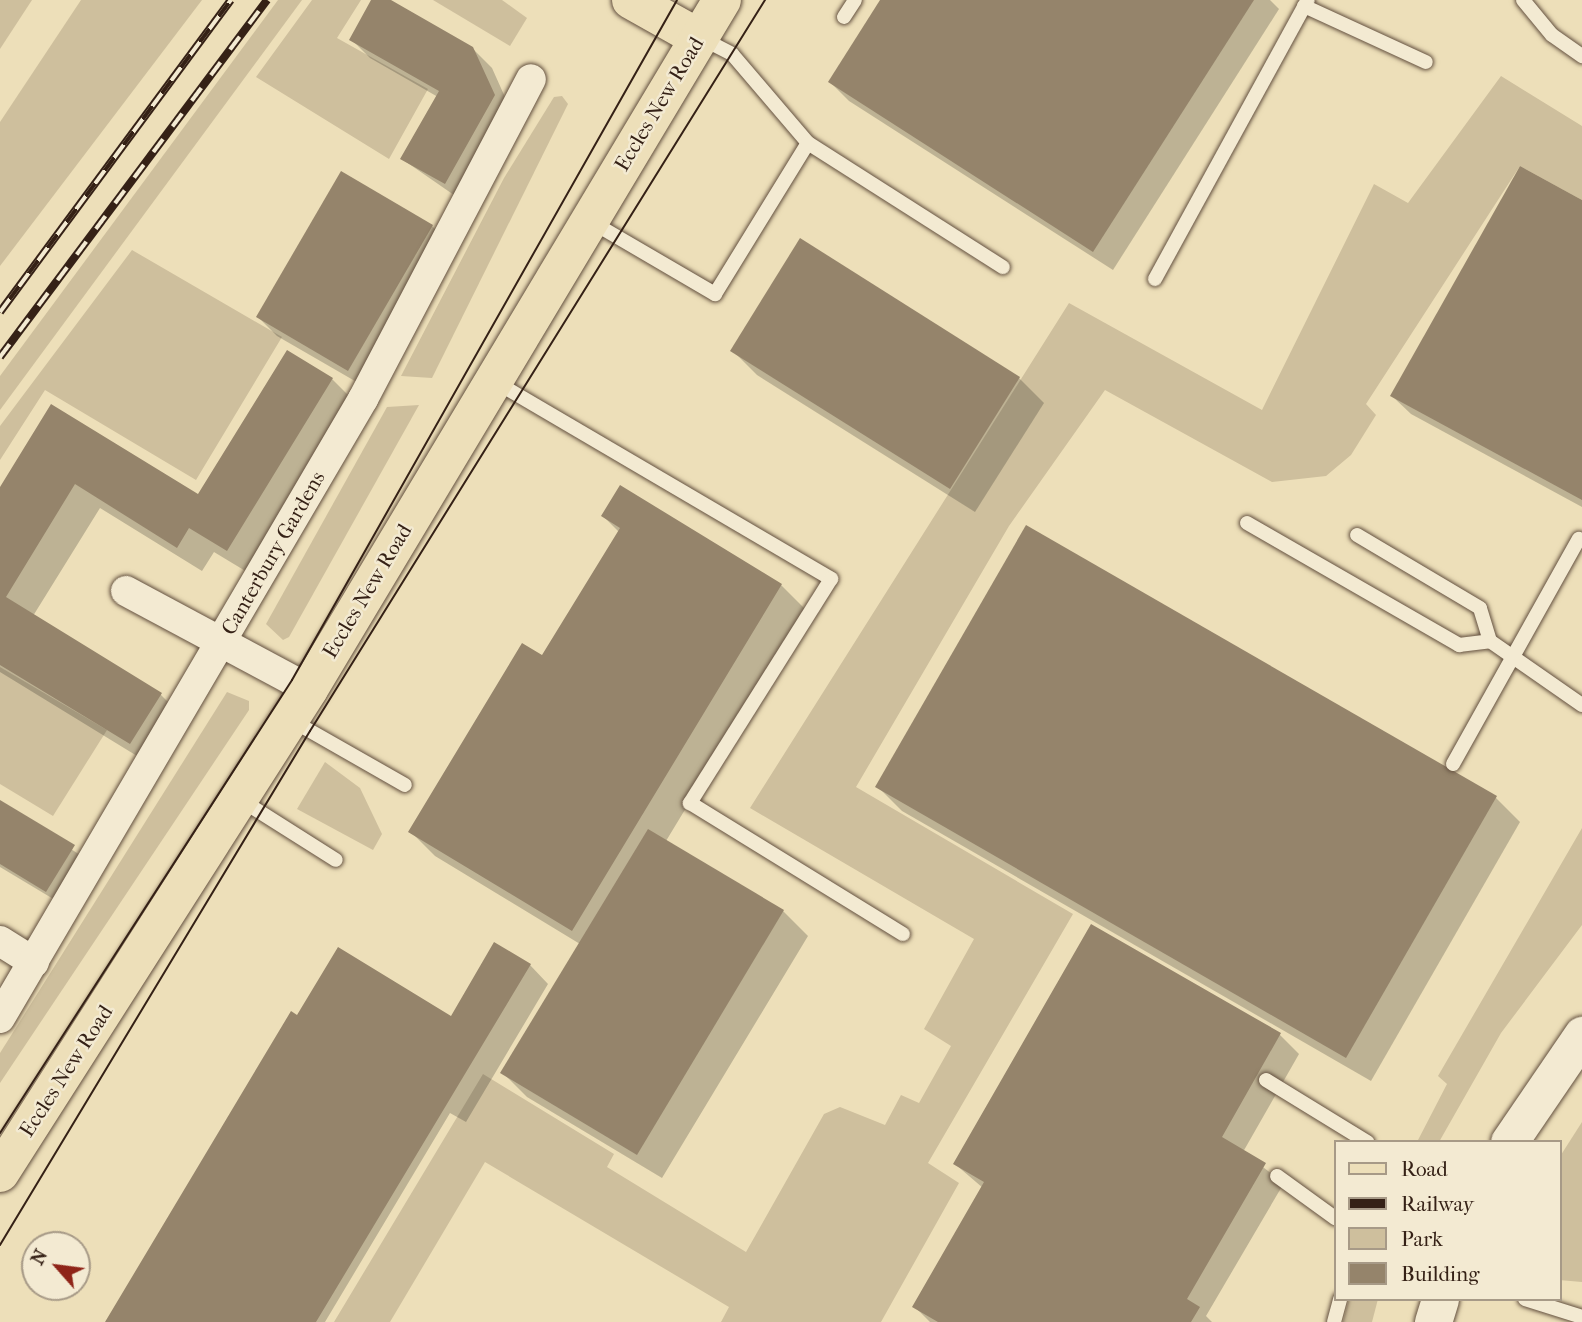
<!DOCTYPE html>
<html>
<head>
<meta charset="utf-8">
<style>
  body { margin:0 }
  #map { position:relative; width:1582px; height:1322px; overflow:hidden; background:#eddfb9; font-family:"IM FELL French Canon",serif }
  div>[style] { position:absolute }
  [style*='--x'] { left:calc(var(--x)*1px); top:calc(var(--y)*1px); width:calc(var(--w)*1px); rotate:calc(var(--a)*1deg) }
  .green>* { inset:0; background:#cebf9d }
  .shadow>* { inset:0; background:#0003 }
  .building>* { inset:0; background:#95846b }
  .roads { filter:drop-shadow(0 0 2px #63503f) drop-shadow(0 0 2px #63503f) }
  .service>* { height:14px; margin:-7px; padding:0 7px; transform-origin:7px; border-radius:7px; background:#f3ead2 }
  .minor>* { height:30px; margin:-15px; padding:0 15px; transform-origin:15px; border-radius:15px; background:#f3ead2 }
  .tertiary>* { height:37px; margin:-18.5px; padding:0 18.5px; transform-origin:18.5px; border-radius:18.5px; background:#f3ead2 }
  .primary>* { height:38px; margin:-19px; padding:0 19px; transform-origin:19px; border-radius:19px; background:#eddfb9 }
  .tram>* { height:2px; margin:-1px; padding:0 1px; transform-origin:1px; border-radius:1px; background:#352116 }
  .rail>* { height:8px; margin-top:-4px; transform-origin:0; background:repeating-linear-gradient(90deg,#f3ead2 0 16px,#352116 0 32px); box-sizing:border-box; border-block:2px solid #352116 }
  span { translate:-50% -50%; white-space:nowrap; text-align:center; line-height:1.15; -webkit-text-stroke:5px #f3ead2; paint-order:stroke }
  .street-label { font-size:21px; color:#352116 }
  .legend { position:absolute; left:1334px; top:1140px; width:228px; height:161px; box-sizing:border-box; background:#f3ead2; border:2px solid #a79a87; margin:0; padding:9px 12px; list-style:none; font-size:21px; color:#352116 }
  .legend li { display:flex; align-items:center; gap:14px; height:35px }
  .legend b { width:35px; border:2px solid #a79a87 }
  .north { position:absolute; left:21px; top:1231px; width:70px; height:70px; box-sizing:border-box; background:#f3ead2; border:2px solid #a79a87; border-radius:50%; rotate:298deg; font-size:19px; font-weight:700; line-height:28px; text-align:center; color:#352116 }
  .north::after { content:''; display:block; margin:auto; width:24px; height:32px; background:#8f2418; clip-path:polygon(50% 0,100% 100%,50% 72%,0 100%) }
</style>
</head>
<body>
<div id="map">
  <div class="green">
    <div style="clip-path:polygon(0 0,32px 0,0 49px)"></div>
    <div style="clip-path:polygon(81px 0,202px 0,0 266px,0 122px)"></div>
    <div style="clip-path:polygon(278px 0,302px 0,0 410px,0 376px)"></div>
    <div style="clip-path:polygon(312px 0,361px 0,337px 38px,428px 89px,389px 159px,256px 77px)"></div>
    <div style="clip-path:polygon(433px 0,502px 0,527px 18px,510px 46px)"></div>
    <div style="clip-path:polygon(1501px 76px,1582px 126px,1582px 200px,1520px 166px,1366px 404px,1376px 415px,1351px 455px,1326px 476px,1272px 482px,1105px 390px,1009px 526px,856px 787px,1073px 914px,928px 1163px,959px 1183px,881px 1322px,721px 1322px,729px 1307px,485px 1162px,390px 1322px,334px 1322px,483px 1074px,614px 1154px,607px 1167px,746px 1252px,824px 1114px,840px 1107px,885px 1125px,901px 1095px,919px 1103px,951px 1046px,924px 1029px,974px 939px,750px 808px,1069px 303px,1262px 410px,1374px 184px,1408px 203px)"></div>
    <div style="clip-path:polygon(562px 96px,568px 104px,432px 378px,401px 376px,504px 178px,554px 97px)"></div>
    <div style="clip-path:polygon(132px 250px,282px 337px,196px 480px,45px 390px,0 460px,0 426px)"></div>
    <div style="clip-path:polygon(419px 405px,289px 637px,283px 640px,266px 624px,387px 407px)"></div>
    <div style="clip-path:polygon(0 667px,107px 730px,53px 816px,0 784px)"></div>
    <div style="clip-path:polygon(227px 692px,249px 701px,249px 710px,0 1083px,0 1053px)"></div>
    <div style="clip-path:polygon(325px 762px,360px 788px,382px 834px,373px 850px,297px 809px)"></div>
    <div style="clip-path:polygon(1582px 828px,1582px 925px,1501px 1033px,1439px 1142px,1417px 1142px,1447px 1084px,1438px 1076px)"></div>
    <div style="clip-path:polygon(1582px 1122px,1582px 1282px,1559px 1280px,1559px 1158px)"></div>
    <div style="clip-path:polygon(1349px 1299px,1378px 1299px,1372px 1322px,1343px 1322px)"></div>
  </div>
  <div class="shadow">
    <div style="clip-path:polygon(373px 0,387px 0,472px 48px,492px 68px,513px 115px,464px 202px,402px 159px,438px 97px,370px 58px,351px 39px)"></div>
    <div style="clip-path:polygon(882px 0,1270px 0,1279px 9px,1113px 270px,849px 101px,830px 82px)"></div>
    <div style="clip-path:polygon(1582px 202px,1582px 507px,1411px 414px,1392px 396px)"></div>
    <div style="clip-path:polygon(432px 226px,451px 245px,367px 388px,277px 336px,258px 317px)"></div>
    <div style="clip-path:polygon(801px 241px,1019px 378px,1044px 403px,975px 512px,757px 375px,732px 350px)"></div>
    <div style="clip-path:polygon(332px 379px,357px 404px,252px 575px,214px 552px,202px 571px,100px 508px,33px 616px,160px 694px,185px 719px,155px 767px,0 672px,0 490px,52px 406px,199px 497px)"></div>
    <div style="clip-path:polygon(603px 516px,781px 585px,806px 610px,666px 841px,783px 911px,808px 936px,662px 1178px,527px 1097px,503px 1073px,580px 944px,435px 856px,410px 831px,543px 658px,619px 532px)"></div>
    <div style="clip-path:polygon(877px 786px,1496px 798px,1520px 822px,1371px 1081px,902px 811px)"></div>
    <div style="clip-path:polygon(0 802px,86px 859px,60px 903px,0 867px)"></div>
    <div style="clip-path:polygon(1092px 926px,1280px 1035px,1299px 1054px,1243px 1152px,1284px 1183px,1206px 1316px,1212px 1322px,930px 1322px,915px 1307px,983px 1188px,955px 1164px)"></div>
    <div style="clip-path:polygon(530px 965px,548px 984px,466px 1122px,450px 1113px,325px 1322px,107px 1322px,297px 1017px,451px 1018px)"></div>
  </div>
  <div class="building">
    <div style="clip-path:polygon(371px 0,391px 0,473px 47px,495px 95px,445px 184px,400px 159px,439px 91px,349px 40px)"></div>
    <div style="clip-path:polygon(880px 0,1254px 0,1093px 252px,828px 82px)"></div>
    <div style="clip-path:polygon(1520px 166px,1582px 200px,1582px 500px,1390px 396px)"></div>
    <div style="clip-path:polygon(341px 171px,433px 225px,348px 371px,256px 317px)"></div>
    <div style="clip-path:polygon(800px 238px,1020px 377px,950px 489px,730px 351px)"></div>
    <div style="clip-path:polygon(287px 350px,333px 378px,227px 551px,189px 528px,177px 548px,75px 484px,6px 597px,162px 693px,130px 744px,0 665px,0 487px,51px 404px,198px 494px)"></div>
    <div style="clip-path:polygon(620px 485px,782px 584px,572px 931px,408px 832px,522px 643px,542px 655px,620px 528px,601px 516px)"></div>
    <div style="clip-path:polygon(1026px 525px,1497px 796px,1346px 1058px,875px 787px)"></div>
    <div style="clip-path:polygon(0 800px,75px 845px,46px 892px,0 864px)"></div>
    <div style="clip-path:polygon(648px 829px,784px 910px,637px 1155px,500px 1073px)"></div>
    <div style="clip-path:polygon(1091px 924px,1281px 1033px,1222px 1137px,1266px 1163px,1187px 1299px,1200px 1307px,1191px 1322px,938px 1322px,912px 1307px,984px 1182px,953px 1164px)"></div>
    <div style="clip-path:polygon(494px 942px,531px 964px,316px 1322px,105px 1322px,291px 1011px,297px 1015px,338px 947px,451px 1016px)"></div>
  </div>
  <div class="roads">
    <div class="service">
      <div style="--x:1523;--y:0;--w:45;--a:50.4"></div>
      <div style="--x:1552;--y:35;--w:37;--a:35"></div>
      <div style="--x:1304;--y:6;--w:134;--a:24.7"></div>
      <div style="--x:844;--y:17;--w:20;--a:-57"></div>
      <div style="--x:701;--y:38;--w:35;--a:27"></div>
      <div style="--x:732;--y:54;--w:117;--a:49.5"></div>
      <div style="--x:808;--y:143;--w:231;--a:32.5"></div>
      <div style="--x:590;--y:221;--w:145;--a:30.3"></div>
      <div style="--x:715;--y:294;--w:177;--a:-58.4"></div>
      <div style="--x:1155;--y:279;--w:318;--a:-61.3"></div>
      <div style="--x:494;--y:381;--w:391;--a:30.4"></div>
      <div style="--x:831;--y:579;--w:265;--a:122.2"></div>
      <div style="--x:690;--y:803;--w:250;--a:31.6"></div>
      <div style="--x:1247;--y:523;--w:245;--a:29.9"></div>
      <div style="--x:1459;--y:645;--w:31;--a:-7"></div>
      <div style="--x:1490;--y:641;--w:34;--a:-107"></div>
      <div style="--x:1480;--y:608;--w:143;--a:-149.3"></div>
      <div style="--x:1490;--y:641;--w:112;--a:34.8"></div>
      <div style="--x:291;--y:720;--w:131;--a:29.7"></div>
      <div style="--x:1453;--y:764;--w:258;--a:-60.8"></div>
      <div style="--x:241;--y:800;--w:112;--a:32.3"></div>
      <div style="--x:1266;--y:1080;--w:119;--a:31.5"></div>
      <div style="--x:1277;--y:1176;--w:72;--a:35.9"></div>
      <div style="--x:1525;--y:1299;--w:60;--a:17.5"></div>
      <div style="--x:1334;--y:1322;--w:24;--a:-75"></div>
    </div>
    <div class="minor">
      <div style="--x:126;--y:591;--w:208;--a:28.2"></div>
      <div style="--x:0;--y:941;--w:40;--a:32"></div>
      <div style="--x:0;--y:1018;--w:718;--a:-59.61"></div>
      <div style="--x:363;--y:399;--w:361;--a:-62.3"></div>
    </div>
    <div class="tertiary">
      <div style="--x:1509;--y:1142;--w:130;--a:-55.7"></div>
      <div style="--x:1433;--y:1322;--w:24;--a:-73"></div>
    </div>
    <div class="primary">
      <div style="--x:631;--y:0;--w:78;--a:29.2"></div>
      <div style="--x:0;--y:1173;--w:574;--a:-57.44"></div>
      <div style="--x:309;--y:689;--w:803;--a:-59.06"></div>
    </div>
  </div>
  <div class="tram">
    <div style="--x:0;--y:1133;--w:539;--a:-57.19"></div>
    <div style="--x:292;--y:680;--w:781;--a:-60.48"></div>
    <div style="--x:0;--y:1245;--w:600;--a:-58.91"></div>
    <div style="--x:310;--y:731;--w:861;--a:-58.1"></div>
  </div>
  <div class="rail">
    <div style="--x:0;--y:312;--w:388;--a:-53.5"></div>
    <div style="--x:0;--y:357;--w:446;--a:-53.2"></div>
  </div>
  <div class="street-label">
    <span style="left:659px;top:104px;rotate:-59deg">Eccles New Road</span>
    <span style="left:273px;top:553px;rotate:-60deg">Canterbury Gardens</span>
    <span style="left:367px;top:591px;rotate:-59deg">Eccles New Road</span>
    <span style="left:66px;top:1071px;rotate:-57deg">Eccles New Road</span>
  </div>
  <ul class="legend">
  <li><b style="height:9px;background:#eddfb9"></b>Road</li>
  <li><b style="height:9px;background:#352116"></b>Railway</li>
  <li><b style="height:19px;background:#cebf9d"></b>Park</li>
  <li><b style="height:19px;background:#95846b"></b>Building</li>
  </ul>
  <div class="north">N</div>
</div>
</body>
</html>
